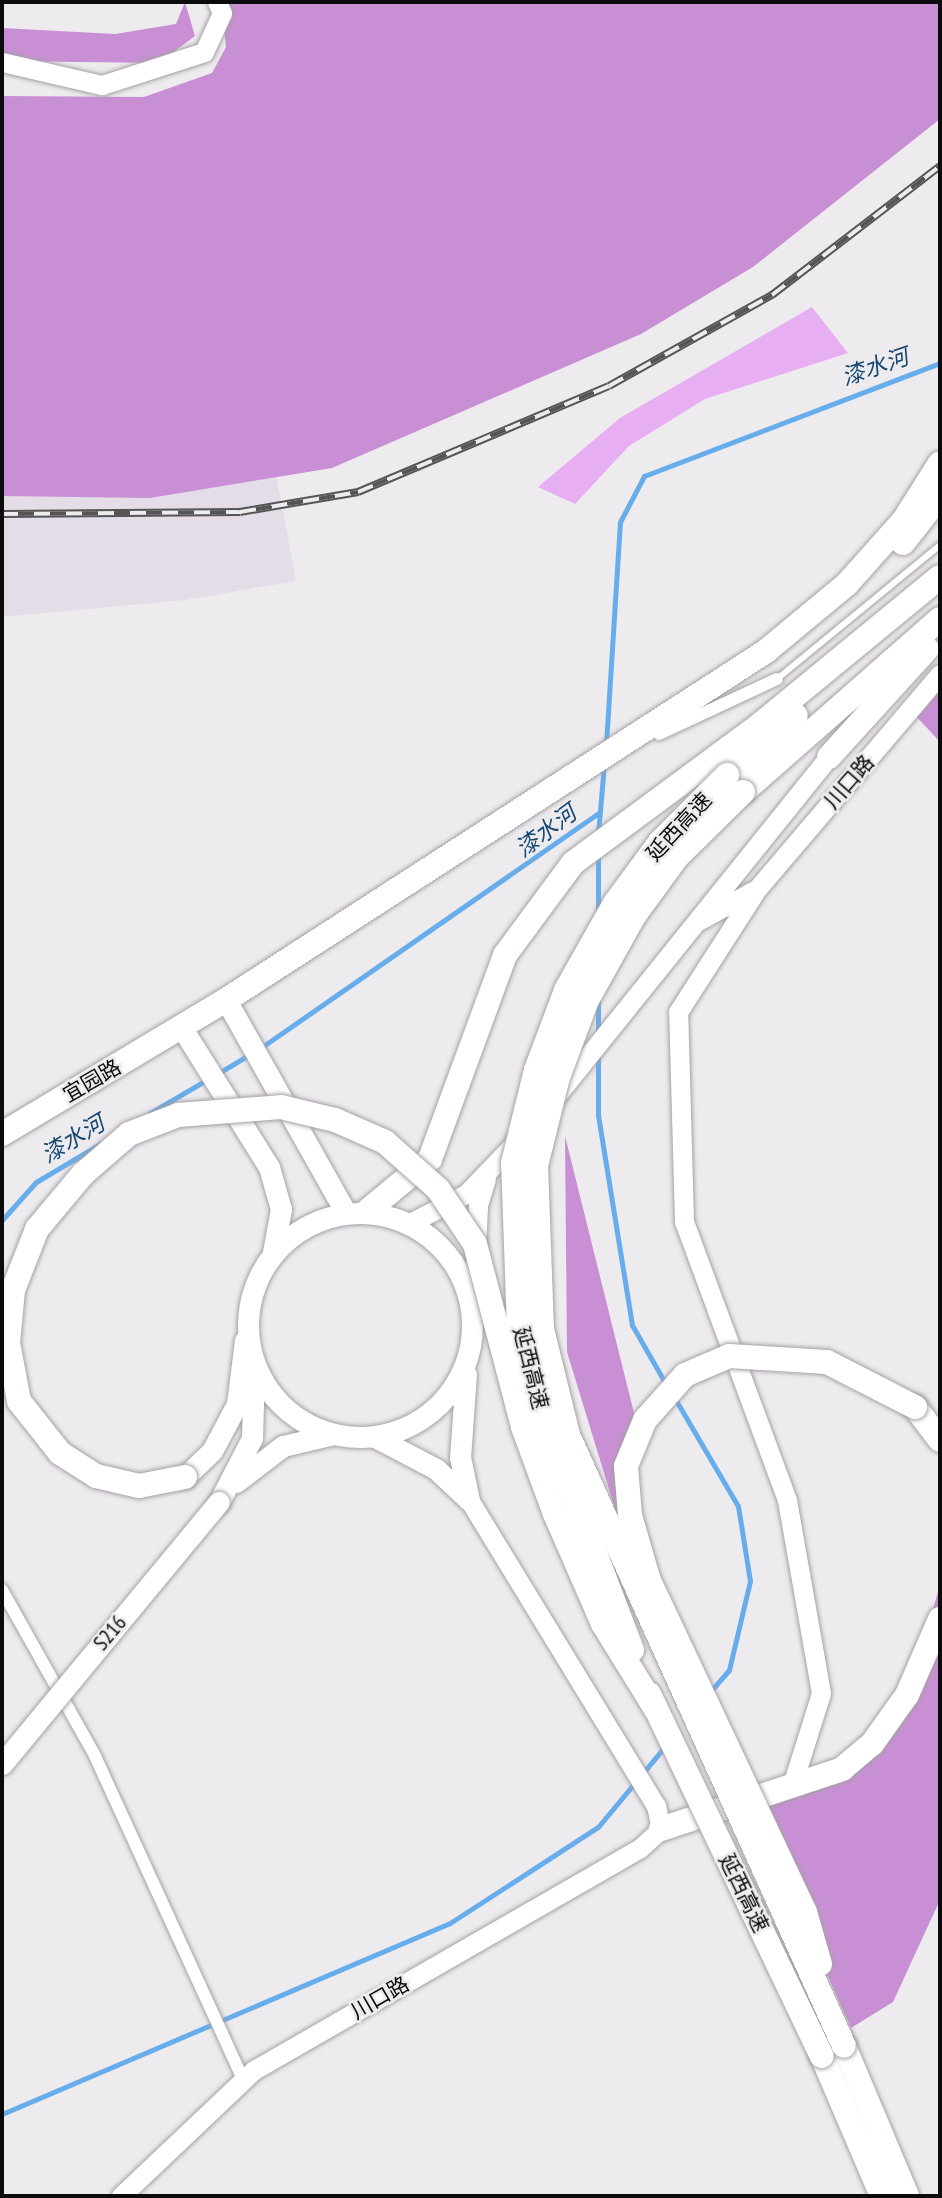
<!DOCTYPE html>
<html>
<head>
<meta charset="utf-8">
<style>
  body { margin:0 }
  #map { position:relative; width:942px; height:2198px; overflow:hidden; background:#eeebef; font-family:"PT Sans Narrow","Noto Sans SC",sans-serif }
  div>[style] { position:absolute }
  [style*='--x'] { left:calc(var(--x)*1px); top:calc(var(--y)*1px); width:calc(var(--w)*1px); rotate:calc(var(--a)*1deg) }
  .built>* { inset:0; background:#e4dce6 }
  .green>* { inset:0; background:#e7aef2 }
  .forest>* { inset:0; background:#c98fd5 }
  .stream>* { height:5px; margin:-2.5px; padding:0 2.5px; transform-origin:2.5px; border-radius:2.5px; background:#67adec }
  .roads { filter:drop-shadow(0 0 2px #a5a1a5) drop-shadow(0 0 2px #a5a1a5) }
  .lane>* { height:6px; margin:-3px; padding:0 3px; transform-origin:3px; border-radius:3px; background:#fff }
  .street>* { height:12px; margin:-6px; padding:0 6px; transform-origin:6px; border-radius:6px; background:#fff }
  .secondary>* { height:19px; margin:-9.5px; padding:0 9.5px; transform-origin:9.5px; border-radius:9.5px; background:#fff }
  .primary>* { height:21px; margin:-10.5px; padding:0 10.5px; transform-origin:10.5px; border-radius:10.5px; background:#fff }
  .primary>.ring { margin:-10.5px; padding:0; box-sizing:content-box; background:none; border:21px solid #fff; border-radius:50% }
  .highway>* { height:24px; margin:-12px; padding:0 12px; transform-origin:12px; border-radius:12px; background:#fff }
  .rail>* { height:8px; margin-top:-4px; transform-origin:0; background:repeating-linear-gradient(90deg,#eeebef 0 16px,#555456 0 32px); box-sizing:border-box; border-block:2px solid #555456 }
  .bridges { filter:drop-shadow(0 0 2px #a5a1a5) drop-shadow(0 0 2px #a5a1a5) }
  .primary-bridge>* { height:21px; margin:-10.5px; padding:0 10.5px; transform-origin:10.5px; border-radius:10.5px; background:#fff }
  .highway-bridge>* { height:24px; margin:-12px; padding:0 12px; transform-origin:12px; border-radius:12px; background:#fff }
  span { translate:-50% -50%; white-space:nowrap; text-align:center; line-height:1.15; -webkit-text-stroke:5px #eeebef; paint-order:stroke }
  .street-label { font-size:21px; color:#0c0b0c }
  .water-label { font-size:23px; color:#144771; font-style:italic }
  .frame { position:absolute; inset:0; border:4px solid #0c0b0c; pointer-events:none }
</style>
</head>
<body>
<div id="map">
  <div class="built">
    <div style="clip-path:polygon(276px 474px,296px 581px,185px 600px,2px 617px,2px 493px)"></div>
  </div>
  <div class="green">
    <div style="clip-path:polygon(812px 307px,848px 353px,705px 399px,629px 446px,575px 504px,538px 487px,620px 418px)"></div>
  </div>
  <div class="forest">
    <div style="clip-path:polygon(185px 2px,195px 36px,159px 63px,2px 61px,2px 28px,115px 34px,176px 24px)"></div>
    <div style="clip-path:polygon(221px 2px,940px 2px,940px 119px,753px 267px,641px 334px,332px 468px,150px 498px,2px 496px,2px 96px,144px 97px,212px 73px,226px 47px)"></div>
    <div style="clip-path:polygon(940px 685px,940px 742px,915px 715px)"></div>
    <div style="clip-path:polygon(565px 1136px,637px 1425px,619px 1522px,567px 1352px)"></div>
    <div style="clip-path:polygon(940px 1585px,940px 1900px,893px 2002px,851px 2028px,753px 1809px,851px 1770px,905px 1704px)"></div>
  </div>
  <div class="stream">
    <div style="--x:606;--y:744;--w:222;--a:-86.4"></div>
    <div style="--x:620;--y:522;--w:52;--a:-62.4"></div>
    <div style="--x:644;--y:476;--w:317;--a:-20.9"></div>
    <div style="--x:598;--y:834;--w:70;--a:-85.1"></div>
    <div style="--x:598;--y:855;--w:60;--a:90"></div>
    <div style="--x:598;--y:998;--w:36;--a:90"></div>
    <div style="--x:259;--y:1049;--w:413;--a:-34.8"></div>
    <div style="--x:598;--y:1054;--w:61;--a:90"></div>
    <div style="--x:598;--y:1115;--w:213;--a:80.8"></div>
    <div style="--x:632;--y:1325;--w:70;--a:60.2"></div>
    <div style="--x:217;--y:1074;--w:39;--a:-31"></div>
    <div style="--x:150;--y:1113;--w:67;--a:-30.4"></div>
    <div style="--x:2;--y:1220;--w:51;--a:-48.2"></div>
    <div style="--x:36;--y:1182;--w:78;--a:-30.8"></div>
    <div style="--x:674;--y:1397;--w:126;--a:59.6"></div>
    <div style="--x:738;--y:1506;--w:76;--a:80.9"></div>
    <div style="--x:750;--y:1581;--w:91;--a:103.3"></div>
    <div style="--x:729;--y:1670;--w:29;--a:131"></div>
    <div style="--x:2;--y:2114;--w:487;--a:-23.1"></div>
    <div style="--x:450;--y:1923;--w:176;--a:-33"></div>
    <div style="--x:598;--y:1827;--w:107;--a:-50.3"></div>
  </div>
  <div class="roads">
    <div class="lane">
      <div style="--x:777;--y:679;--w:211;--a:-39.4"></div>
    </div>
    <div class="street">
      <div style="--x:659;--y:734;--w:130;--a:-25"></div>
      <div style="--x:2;--y:1590;--w:190;--a:60.7"></div>
      <div style="--x:95;--y:1756;--w:355;--a:65.4"></div>
    </div>
    <div class="secondary">
      <div style="--x:2;--y:62;--w:103;--a:13"></div>
      <div style="--x:102;--y:85;--w:107;--a:-17.9"></div>
      <div style="--x:204;--y:52;--w:43;--a:-65.2"></div>
      <div style="--x:222;--y:13;--w:12;--a:-114"></div>
      <div style="--x:700;--y:920;--w:60;--a:-28.7"></div>
      <div style="--x:556;--y:1096;--w:435;--a:-51.2"></div>
      <div style="--x:410;--y:1223;--w:63;--a:-27.4"></div>
      <div style="--x:466;--y:1194;--w:75;--a:-46.1"></div>
      <div style="--x:473;--y:1313;--w:108;--a:-87.3"></div>
      <div style="--x:478;--y:1205;--w:27;--a:-73"></div>
      <div style="--x:793;--y:1782;--w:93;--a:-72.5"></div>
      <div style="--x:821;--y:1693;--w:196;--a:-100"></div>
      <div style="--x:787;--y:1500;--w:297;--a:-110.3"></div>
      <div style="--x:684;--y:1221;--w:209;--a:-91.6"></div>
      <div style="--x:678;--y:1012;--w:146;--a:-57.3"></div>
      <div style="--x:757;--y:889;--w:282;--a:-49.6"></div>
      <div style="--x:121;--y:2196;--w:183;--a:-43.5"></div>
      <div style="--x:254;--y:2070;--w:444;--a:-29.9"></div>
      <div style="--x:639;--y:1849;--w:30;--a:-42"></div>
      <div style="--x:661;--y:1829;--w:24;--a:-102"></div>
      <div style="--x:656;--y:1806;--w:359;--a:-121.4"></div>
    </div>
    <div class="primary">
      <div style="--x:226;--y:1000;--w:244;--a:60.6"></div>
      <div style="--x:182;--y:1028;--w:164;--a:58"></div>
      <div style="--x:269;--y:1167;--w:44;--a:74.1"></div>
      <div style="--x:281;--y:1209;--w:44;--a:100.5"></div>
      <div class="ring" style="left:248px;top:1213px;width:203px;height:203px"></div>
      <div style="--x:466;--y:1374;--w:83;--a:94.1"></div>
      <div style="--x:460;--y:1457;--w:44;--a:78.2"></div>
      <div style="--x:375;--y:1437;--w:69;--a:27.7"></div>
      <div style="--x:436;--y:1469;--w:45;--a:43.2"></div>
      <div style="--x:185;--y:1477;--w:37;--a:-44"></div>
      <div style="--x:212;--y:1451;--w:53;--a:-62"></div>
      <div style="--x:237;--y:1404;--w:64;--a:-82.9"></div>
      <div style="--x:236;--y:1482;--w:59;--a:-37.5"></div>
      <div style="--x:283;--y:1446;--w:52;--a:-13.2"></div>
      <div style="--x:219;--y:1502;--w:72;--a:-62.7"></div>
      <div style="--x:252;--y:1438;--w:69;--a:-88.3"></div>
    </div>
    <div class="highway">
      <div style="--x:903;--y:543;--w:60;--a:-51.8"></div>
      <div style="--x:829;--y:757;--w:146;--a:-47.8"></div>
      <div style="--x:727;--y:775;--w:91;--a:-41"></div>
      <div style="--x:743;--y:792;--w:262;--a:-41.3"></div>
      <div style="--x:2;--y:1134;--w:261;--a:-30.9"></div>
      <div style="--x:226;--y:1000;--w:642;--a:-32.85"></div>
      <div style="--x:765;--y:652;--w:107;--a:-39.7"></div>
      <div style="--x:847;--y:584;--w:86;--a:-48.3"></div>
      <div style="--x:904;--y:520;--w:67;--a:-57.7"></div>
      <div style="--x:366;--y:1212;--w:83;--a:-39.6"></div>
      <div style="--x:430;--y:1159;--w:217;--a:-69.8"></div>
      <div style="--x:505;--y:955;--w:114;--a:-53.5"></div>
      <div style="--x:573;--y:863;--w:235;--a:-36.5"></div>
      <div style="--x:762;--y:723;--w:230;--a:-39.4"></div>
      <div style="--x:915;--y:1407;--w:41;--a:52.9"></div>
      <div style="--x:661;--y:1829;--w:191;--a:-18.3"></div>
      <div style="--x:842;--y:1769;--w:39;--a:-40"></div>
      <div style="--x:872;--y:1744;--w:60;--a:-54.5"></div>
      <div style="--x:907;--y:1695;--w:83;--a:-66.5"></div>
      <div style="--x:844;--y:2046;--w:163;--a:67.2"></div>
      <div style="--x:822;--y:2056;--w:152;--a:66.8"></div>
    </div>
  </div>
  <div class="rail">
    <div style="--x:2;--y:514;--w:238;--a:-0.5"></div>
    <div style="--x:240;--y:512;--w:120;--a:-9.6"></div>
    <div style="--x:358;--y:492;--w:272;--a:-22.9"></div>
    <div style="--x:609;--y:386;--w:187;--a:-29.2"></div>
    <div style="--x:772;--y:295;--w:212;--a:-37.5"></div>
  </div>
  <div class="bridges">
    <div class="primary-bridge">
      <div style="--x:2;--y:1764;--w:340;--a:-50.4"></div>
    </div>
    <div class="highway-bridge">
      <div style="--x:743;--y:792;--w:93;--a:135.4"></div>
      <div style="--x:677;--y:857;--w:73;--a:126.1"></div>
      <div style="--x:634;--y:916;--w:96;--a:119.2"></div>
      <div style="--x:587;--y:1000;--w:82;--a:110.6"></div>
      <div style="--x:558;--y:1077;--w:92;--a:103.9"></div>
      <div style="--x:536;--y:1166;--w:163;--a:87.9"></div>
      <div style="--x:542;--y:1329;--w:109;--a:76.2"></div>
      <div style="--x:568;--y:1435;--w:670;--a:65.69"></div>
      <div style="--x:185;--y:1477;--w:47;--a:168.9"></div>
      <div style="--x:139;--y:1486;--w:44;--a:-166.9"></div>
      <div style="--x:96;--y:1476;--w:43;--a:-147.4"></div>
      <div style="--x:60;--y:1453;--w:66;--a:-128.3"></div>
      <div style="--x:19;--y:1401;--w:59;--a:-100.7"></div>
      <div style="--x:8;--y:1343;--w:53;--a:-84.6"></div>
      <div style="--x:13;--y:1290;--w:66;--a:-68.5"></div>
      <div style="--x:37;--y:1229;--w:72;--a:-50.1"></div>
      <div style="--x:83;--y:1174;--w:61;--a:-41"></div>
      <div style="--x:129;--y:1134;--w:53;--a:-21.2"></div>
      <div style="--x:178;--y:1115;--w:103;--a:-4.4"></div>
      <div style="--x:281;--y:1107;--w:56;--a:13.5"></div>
      <div style="--x:335;--y:1120;--w:55;--a:23.7"></div>
      <div style="--x:385;--y:1142;--w:71;--a:41.6"></div>
      <div style="--x:438;--y:1189;--w:66;--a:56.1"></div>
      <div style="--x:475;--y:1244;--w:189;--a:75.3"></div>
      <div style="--x:523;--y:1427;--w:93;--a:69.8"></div>
      <div style="--x:555;--y:1514;--w:120;--a:66.4"></div>
      <div style="--x:603;--y:1624;--w:99;--a:58.2"></div>
      <div style="--x:632;--y:1650;--w:250;--a:-110.8"></div>
      <div style="--x:543;--y:1416;--w:88;--a:-105.8"></div>
      <div style="--x:519;--y:1331;--w:168;--a:-92"></div>
      <div style="--x:513;--y:1163;--w:96;--a:-76.1"></div>
      <div style="--x:536;--y:1070;--w:85;--a:-69.4"></div>
      <div style="--x:566;--y:990;--w:100;--a:-60.6"></div>
      <div style="--x:615;--y:903;--w:76;--a:-53.6"></div>
      <div style="--x:660;--y:842;--w:95;--a:-45"></div>
      <div style="--x:649;--y:1694;--w:401;--a:64.5"></div>
      <div style="--x:820;--y:1964;--w:54;--a:-106.1"></div>
      <div style="--x:805;--y:1912;--w:366;--a:-115.2"></div>
      <div style="--x:649;--y:1581;--w:69;--a:-106.1"></div>
      <div style="--x:630;--y:1515;--w:49;--a:-94.7"></div>
      <div style="--x:626;--y:1466;--w:50;--a:-67.6"></div>
      <div style="--x:645;--y:1420;--w:60;--a:-48.4"></div>
      <div style="--x:685;--y:1375;--w:48;--a:-23.4"></div>
      <div style="--x:729;--y:1356;--w:98;--a:3.5"></div>
      <div style="--x:827;--y:1362;--w:99;--a:27.1"></div>
    </div>
  </div>
  <div class="street-label">
    <span style="left:849px;top:782px;rotate:-49deg">川口路</span>
    <span style="left:679px;top:827px;rotate:-47deg">延西高速</span>
    <span style="left:92px;top:1081px;rotate:-30deg">宜园路</span>
    <span style="left:531px;top:1368px;rotate:76deg">延西高速</span>
    <span style="left:110px;top:1633px;rotate:-50deg">S216</span>
    <span style="left:744px;top:1893px;rotate:64deg">延西高速</span>
    <span style="left:380px;top:1998px;rotate:-30deg">川口路</span>
  </div>
  <div class="water-label">
    <span style="left:875px;top:367px;rotate:-19deg">漆水河</span>
    <span style="left:546px;top:831px;rotate:-37deg">漆水河</span>
    <span style="left:73px;top:1139px;rotate:-31deg">漆水河</span>
  </div>
  <div class="frame"></div>
</div>
</body>
</html>
